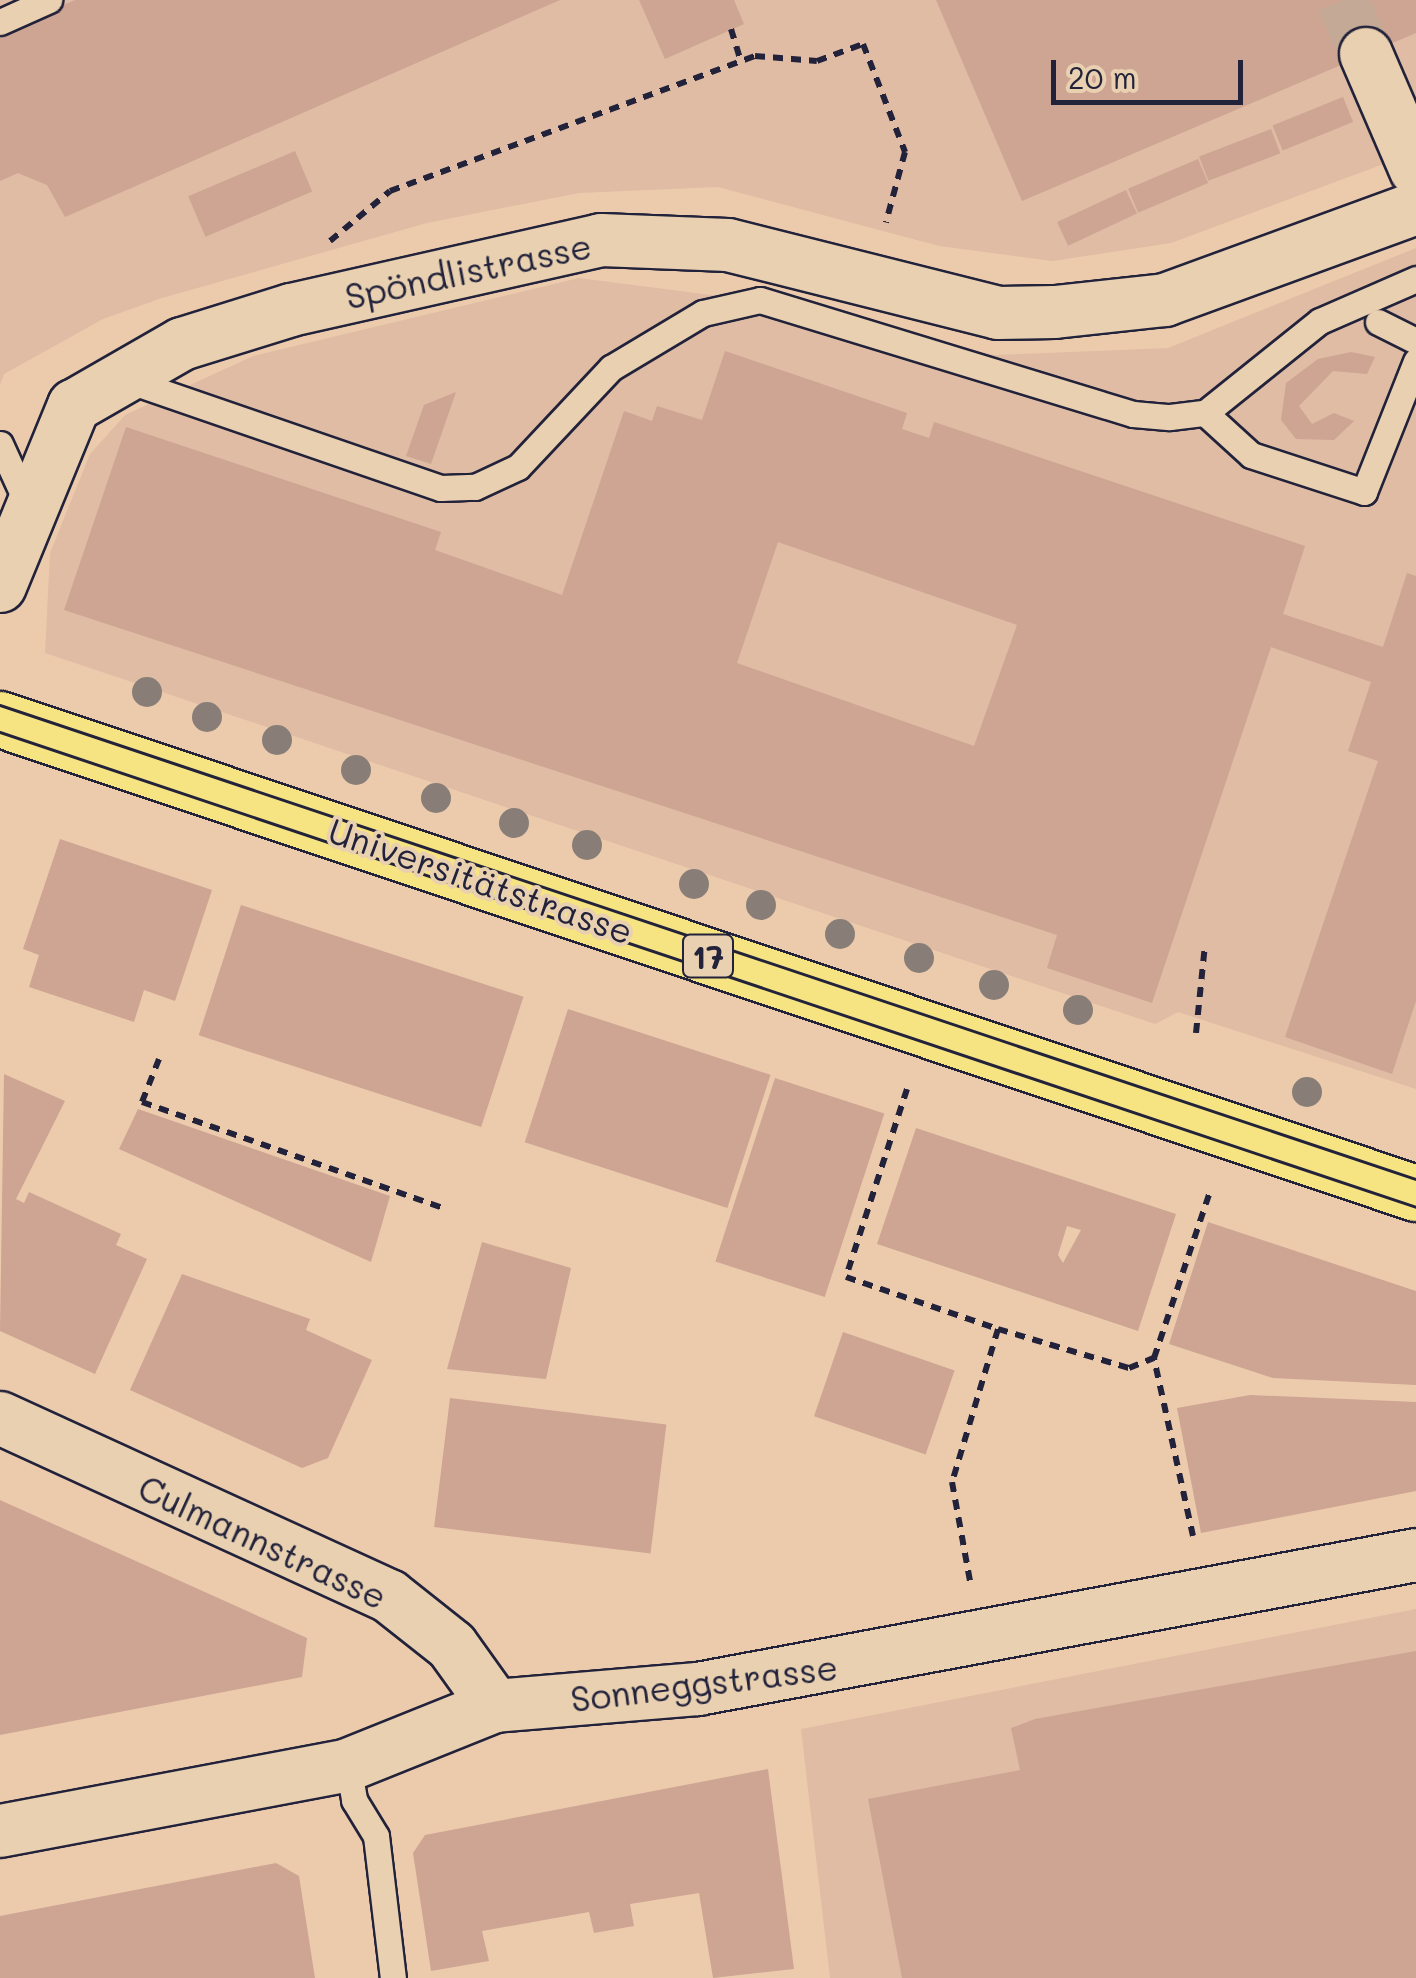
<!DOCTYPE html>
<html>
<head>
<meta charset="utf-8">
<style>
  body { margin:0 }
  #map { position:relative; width:1416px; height:1978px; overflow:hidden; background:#eccbad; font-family:Mali,sans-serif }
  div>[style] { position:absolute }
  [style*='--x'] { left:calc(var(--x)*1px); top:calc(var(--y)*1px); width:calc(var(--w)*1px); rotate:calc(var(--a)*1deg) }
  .built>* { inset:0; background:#dfbca3 }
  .building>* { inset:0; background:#cea493; transform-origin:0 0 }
  .minor-tunnel>* { height:52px; margin-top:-26px; transform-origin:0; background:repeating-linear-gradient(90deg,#c4a996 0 52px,transparent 0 78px) }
  .path>* { height:6px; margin-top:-3px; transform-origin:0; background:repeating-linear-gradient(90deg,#22223b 0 10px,transparent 0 18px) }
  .roads { filter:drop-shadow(2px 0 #22223b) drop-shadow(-2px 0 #22223b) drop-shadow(0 2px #22223b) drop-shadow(0 -2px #22223b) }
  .service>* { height:25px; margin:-12.5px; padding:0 12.5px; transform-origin:12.5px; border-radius:12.5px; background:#e8d0b0 }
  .minor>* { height:52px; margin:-26px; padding:0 26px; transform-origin:26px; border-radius:26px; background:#e8d0b0 }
  .primary>* { height:55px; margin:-27.5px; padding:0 27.5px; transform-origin:27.5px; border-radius:27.5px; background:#f6e381 }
  .tram>* { height:2.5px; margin:-1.25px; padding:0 1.25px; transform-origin:1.25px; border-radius:1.25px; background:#22223b }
  .trees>* { width:30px; height:30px; margin:-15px; border-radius:50%; background:#887e77 }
  span { translate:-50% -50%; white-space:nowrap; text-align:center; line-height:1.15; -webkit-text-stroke:8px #e8d0b0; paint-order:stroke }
  .shield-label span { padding:2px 8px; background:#e8d0b0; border:2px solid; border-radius:8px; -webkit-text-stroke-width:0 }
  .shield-label { font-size:32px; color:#22223b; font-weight:700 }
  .street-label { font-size:35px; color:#22223b }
  .scale { position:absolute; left:1051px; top:60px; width:192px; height:45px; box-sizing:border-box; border:5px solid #22223b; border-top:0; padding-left:12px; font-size:30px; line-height:35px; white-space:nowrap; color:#22223b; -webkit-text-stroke:8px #e8d0b0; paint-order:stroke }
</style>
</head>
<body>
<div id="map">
  <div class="built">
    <i style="clip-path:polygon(0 0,1416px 0,1416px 152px,1171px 243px,1053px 261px,939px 246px,718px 187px,579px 193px,427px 223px,162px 298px,103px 319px,4px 374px,0 385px)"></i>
    <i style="clip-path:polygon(1416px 248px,1416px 1089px,1178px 1012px,1155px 1024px,45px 653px,50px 553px,90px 454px,125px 415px,253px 356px,579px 278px,750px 300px,995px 355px,1168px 348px)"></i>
    <i style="clip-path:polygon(1416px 1609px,1416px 1978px,830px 1978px,801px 1729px)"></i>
  </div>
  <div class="building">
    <i style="clip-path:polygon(75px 0,560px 0,65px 217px,47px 185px,18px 173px,0 181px,0 32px)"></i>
    <i style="clip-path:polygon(639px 0,734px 0,744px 24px,665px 59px)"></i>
    <i style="clip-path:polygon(936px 0,1416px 0,1416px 33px,1022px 201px)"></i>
    <i style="left:1343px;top:97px;width:27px;height:76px;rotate:68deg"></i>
    <i style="left:1271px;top:129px;width:26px;height:77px;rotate:69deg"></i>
    <i style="left:295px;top:151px;width:44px;height:116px;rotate:67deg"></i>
    <i style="left:1198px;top:159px;width:26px;height:76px;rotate:67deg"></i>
    <i style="left:1126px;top:190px;width:26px;height:76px;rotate:65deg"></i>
    <i style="clip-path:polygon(evenodd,725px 351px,907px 413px,902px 429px,929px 438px,934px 422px,1305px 546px,1283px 614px,1383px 647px,1407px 573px,1416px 576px,1416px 1001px,1392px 1074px,1285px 1037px,1378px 761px,1348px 751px,1371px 682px,1271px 647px,1152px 1003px,1047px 968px,1057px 935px,64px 610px,126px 427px,441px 532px,435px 550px,562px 595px,624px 411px,652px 421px,657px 406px,702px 420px,725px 351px,778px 542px,1017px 625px,974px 746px,737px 663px,778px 542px)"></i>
    <i style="clip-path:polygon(1351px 352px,1375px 357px,1367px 374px,1333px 371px,1299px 406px,1312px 424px,1334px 413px,1354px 421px,1334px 440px,1296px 439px,1281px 420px,1286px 383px,1318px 359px)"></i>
    <i style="clip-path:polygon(456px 392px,431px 464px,406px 456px,424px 405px)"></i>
    <i style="clip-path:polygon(60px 839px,212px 890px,175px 1001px,144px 990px,134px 1022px,29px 987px,39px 955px,23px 949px)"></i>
    <i style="left:241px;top:905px;width:297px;height:137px;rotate:18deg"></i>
    <i style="left:568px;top:1009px;width:213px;height:140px;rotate:18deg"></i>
    <i style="clip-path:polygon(4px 1074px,65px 1101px,16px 1199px,24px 1203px,29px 1192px,121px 1234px,116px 1245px,147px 1259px,95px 1374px,0 1331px)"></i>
    <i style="left:775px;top:1078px;width:115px;height:193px;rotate:18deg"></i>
    <i style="clip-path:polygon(138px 1109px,390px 1196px,371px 1262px,119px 1149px)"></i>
    <i style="clip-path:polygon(evenodd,916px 1128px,1176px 1214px,1138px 1331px,877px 1244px,916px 1128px,1067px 1226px,1081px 1230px,1063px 1263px,1058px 1255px,1067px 1226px)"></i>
    <i style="clip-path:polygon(1208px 1222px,1416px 1291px,1416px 1385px,1273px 1378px,1169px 1344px)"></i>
    <i style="clip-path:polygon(482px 1242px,571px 1268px,546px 1379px,447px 1369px)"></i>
    <i style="clip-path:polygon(182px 1274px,310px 1319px,306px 1330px,372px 1360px,328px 1458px,302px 1468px,130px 1390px)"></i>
    <i style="left:843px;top:1332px;width:118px;height:89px;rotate:19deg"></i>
    <i style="clip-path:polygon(1250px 1395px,1416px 1402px,1416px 1491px,1201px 1533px,1177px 1408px)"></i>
    <i style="left:450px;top:1398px;width:218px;height:130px;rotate:7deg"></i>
    <i style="clip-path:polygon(0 1500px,307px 1638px,302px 1677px,0 1735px)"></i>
    <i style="clip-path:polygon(1416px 1651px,1416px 1978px,902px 1978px,868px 1799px,1020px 1770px,1011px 1728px,1035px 1719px)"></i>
    <i style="clip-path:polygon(768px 1769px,794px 1969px,713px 1978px,699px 1893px,630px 1904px,634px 1926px,594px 1933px,589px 1912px,482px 1931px,489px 1961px,431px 1971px,413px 1853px,425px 1835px)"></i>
    <i style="clip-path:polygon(276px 1863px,299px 1876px,315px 1978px,0 1978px,0 1916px)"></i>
  </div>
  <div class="minor-tunnel">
    <i style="--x:1342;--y:0;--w:59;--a:66"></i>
  </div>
  <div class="path">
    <i style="--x:731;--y:29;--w:34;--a:73"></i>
    <i style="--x:330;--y:241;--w:78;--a:-39.8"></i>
    <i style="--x:390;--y:191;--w:389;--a:-20.3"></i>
    <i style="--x:755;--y:56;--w:62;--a:4.6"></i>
    <i style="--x:817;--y:61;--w:49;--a:-20.3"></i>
    <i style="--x:863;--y:44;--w:116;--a:68.7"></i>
    <i style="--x:905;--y:152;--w:73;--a:105.2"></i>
    <i style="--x:1196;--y:1033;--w:89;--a:-84.2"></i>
    <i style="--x:159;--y:1059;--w:46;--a:111.6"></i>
    <i style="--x:142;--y:1102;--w:319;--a:19.4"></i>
    <i style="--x:907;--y:1089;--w:198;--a:108"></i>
    <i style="--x:846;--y:1277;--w:161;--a:18.9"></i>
    <i style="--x:998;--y:1329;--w:160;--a:106.7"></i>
    <i style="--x:952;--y:1482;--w:101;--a:79.7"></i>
    <i style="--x:998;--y:1329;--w:137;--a:16.6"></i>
    <i style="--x:1129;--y:1368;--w:27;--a:-22"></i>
    <i style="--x:1193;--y:1536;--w:182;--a:-102.4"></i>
    <i style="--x:1154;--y:1358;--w:175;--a:-71.4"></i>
  </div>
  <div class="roads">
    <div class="service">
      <i style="--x:0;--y:22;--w:54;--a:-24.2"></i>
      <i style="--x:1378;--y:322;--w:42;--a:26.6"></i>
      <i style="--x:124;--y:379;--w:335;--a:19"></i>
      <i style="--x:441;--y:488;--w:34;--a:-2"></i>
      <i style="--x:475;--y:487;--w:47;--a:-24.9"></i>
      <i style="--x:518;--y:467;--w:136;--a:-46.8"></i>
      <i style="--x:611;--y:368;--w:107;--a:-30.9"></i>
      <i style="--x:703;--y:313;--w:58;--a:-12.8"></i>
      <i style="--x:760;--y:300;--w:390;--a:17"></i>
      <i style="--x:1133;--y:414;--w:37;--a:5"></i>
      <i style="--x:1170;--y:417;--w:35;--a:-7"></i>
      <i style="--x:1205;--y:413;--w:147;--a:-38.7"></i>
      <i style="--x:1320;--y:321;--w:105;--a:-23.6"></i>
      <i style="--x:1205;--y:413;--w:62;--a:42.4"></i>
      <i style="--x:1251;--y:455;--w:119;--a:18.1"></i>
      <i style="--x:1364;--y:492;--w:141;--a:-68.3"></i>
      <i style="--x:0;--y:444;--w:65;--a:65.4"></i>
      <i style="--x:348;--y:1765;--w:36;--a:80"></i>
      <i style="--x:354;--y:1800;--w:42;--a:58.6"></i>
      <i style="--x:376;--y:1836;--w:143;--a:83.2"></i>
    </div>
    <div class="minor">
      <i style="--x:1366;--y:54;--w:126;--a:66.7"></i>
      <i style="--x:0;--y:586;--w:195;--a:-67.7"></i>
      <i style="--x:74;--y:406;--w:125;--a:-29.9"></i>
      <i style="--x:182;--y:344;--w:114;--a:-17.3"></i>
      <i style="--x:291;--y:310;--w:318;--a:-12.7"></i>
      <i style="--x:601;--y:240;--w:127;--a:2.3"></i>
      <i style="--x:728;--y:245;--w:278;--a:14.1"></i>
      <i style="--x:998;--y:313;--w:57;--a:-1"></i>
      <i style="--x:1055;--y:312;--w:111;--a:-6.2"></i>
      <i style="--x:1165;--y:300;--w:267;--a:-20.1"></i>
      <i style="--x:0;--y:1418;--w:428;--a:24.6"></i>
      <i style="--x:389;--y:1596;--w:80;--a:38.4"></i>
      <i style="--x:452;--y:1646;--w:74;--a:54.4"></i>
      <i style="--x:0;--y:1831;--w:354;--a:-10.7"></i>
      <i style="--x:348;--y:1765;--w:158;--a:-21.9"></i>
      <i style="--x:495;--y:1706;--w:204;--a:-4.8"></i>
      <i style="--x:698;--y:1689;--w:730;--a:-10.57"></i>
    </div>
    <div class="primary">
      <i style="--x:0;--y:719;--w:1493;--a:18.51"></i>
    </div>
  </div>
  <div class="tram">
    <i style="--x:0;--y:705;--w:1493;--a:18.51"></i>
    <i style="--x:0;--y:732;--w:1494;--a:18.54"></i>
  </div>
  <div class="trees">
    <i style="left:147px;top:692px"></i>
    <i style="left:207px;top:717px"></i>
    <i style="left:277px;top:740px"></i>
    <i style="left:356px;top:770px"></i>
    <i style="left:436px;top:798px"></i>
    <i style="left:514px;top:823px"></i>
    <i style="left:587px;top:845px"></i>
    <i style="left:694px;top:884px"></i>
    <i style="left:761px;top:905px"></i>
    <i style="left:840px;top:934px"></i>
    <i style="left:919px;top:958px"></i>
    <i style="left:994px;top:985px"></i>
    <i style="left:1078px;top:1010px"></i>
    <i style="left:1307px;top:1092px"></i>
  </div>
  <div class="shield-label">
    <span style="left:708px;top:956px">17</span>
  </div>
  <div class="street-label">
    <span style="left:468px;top:270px;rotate:-12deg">Spöndlistrasse</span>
    <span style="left:481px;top:880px;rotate:19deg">Universitätstrasse</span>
    <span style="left:263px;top:1541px;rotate:25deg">Culmannstrasse</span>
    <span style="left:704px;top:1682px;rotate:-7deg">Sonneggstrasse</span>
  </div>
  <div class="scale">20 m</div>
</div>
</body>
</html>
